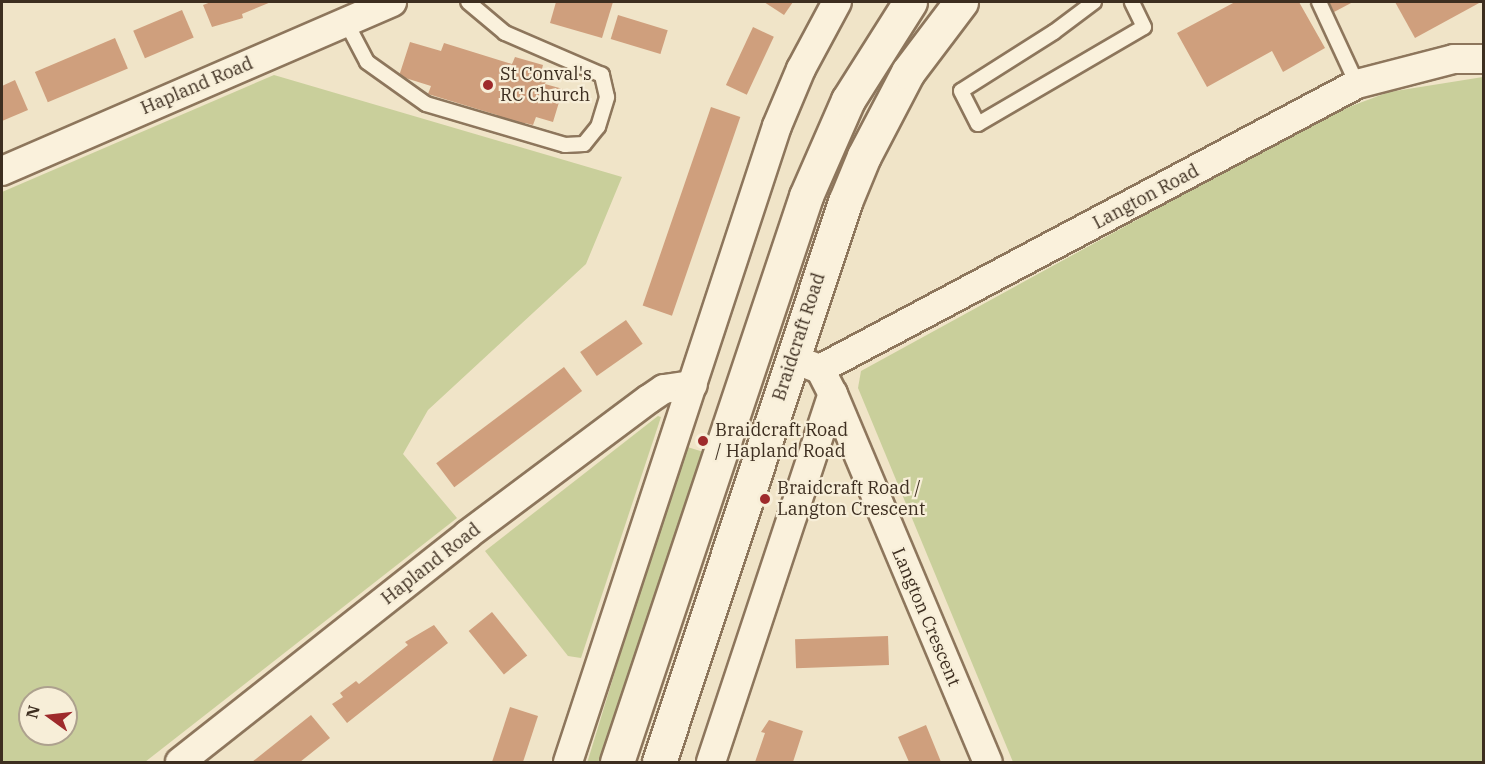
<!DOCTYPE html>
<html>
<head>
<meta charset="utf-8">
<style>
  body { margin:0 }
  #map { position:relative; width:1485px; height:764px; overflow:hidden; background:#f0e4c8; font-family:"IBM Plex Serif",serif }
  div>[style] { position:absolute }
  [style*='--x'] { left:calc(var(--x)*1px); top:calc(var(--y)*1px); width:calc(var(--w)*1px); rotate:calc(var(--a)*1deg) }
  .green>* { inset:0; background:#c9cf9b; transform-origin:0 0 }
  .building>* { inset:0; background:#cf9f7d; transform-origin:0 0 }
  .roads { filter:drop-shadow(2px 0 #8d765c) drop-shadow(-2px 0 #8d765c) drop-shadow(0 2px #8d765c) drop-shadow(0 -2px #8d765c) }
  .service>* { height:14px; margin:-7px; padding:0 7px; transform-origin:7px; border-radius:7px; background:#faf1dc }
  .minor>* { height:28px; margin:-14px; padding:0 14px; transform-origin:14px; border-radius:14px; background:#faf1dc }
  .tertiary>* { height:33px; margin:-16.5px; padding:0 16.5px; transform-origin:16.5px; border-radius:16.5px; background:#faf1dc }
  .dots>* { width:16px; height:16px; translate:-50% -50%; box-sizing:border-box; border:3px solid #f7eed8; border-radius:50% }
  span { translate:-50% -50%; white-space:nowrap; text-align:center; line-height:1.15; -webkit-text-stroke:4.5px #f7eed8; paint-order:stroke }
  .poi-label { font-size:18px; color:#3d2e20 }
  .left { translate:0 -50%; text-align:left }
  .street-label { font-size:18px; color:#3d2e20 }
  .frame { position:absolute; inset:0; border:3px solid #3d2e20; pointer-events:none }
  .north { position:absolute; left:18px; top:686px; width:60px; height:60px; box-sizing:border-box; background:#f7eed8; border:2px solid #ada18e; border-radius:50%; rotate:285deg; font-size:16px; font-weight:700; line-height:24px; text-align:center; color:#3d2e20 }
  .north::after { content:''; display:block; margin:auto; width:21px; height:27px; background:#9e2a2b; clip-path:polygon(50% 0,100% 100%,50% 72%,0 100%) }
</style>
</head>
<body>
<div id="map">
  <div class="green">
    <i style="clip-path:polygon(evenodd,274px 75px,622px 177px,586px 264px,428px 410px,403px 454px,457px 518px,145px 762px,2px 762px,2px 192px,274px 75px,30px 698px,66px 698px,66px 734px,30px 734px,30px 698px)"></i>
    <i style="clip-path:polygon(1483px 77px,1483px 762px,1013px 762px,858px 388px,861px 371px,1330px 114px,1389px 92px)"></i>
    <i style="clip-path:polygon(658px 416px,661px 417px,581px 658px,568px 656px,485px 551px)"></i>
    <i style="left:684px;top:446px;width:24px;height:333px;rotate:17deg"></i>
  </div>
  <div class="building">
    <i style="clip-path:polygon(211px 2px,271px 2px,242px 14px,243px 18px,212px 27px,203px 5px)"></i>
    <i style="clip-path:polygon(556px 2px,613px 2px,602px 38px,550px 23px)"></i>
    <i style="clip-path:polygon(764px 2px,793px 2px,784px 15px)"></i>
    <i style="clip-path:polygon(1235px 2px,1299px 2px,1325px 48px,1283px 72px,1272px 51px,1207px 87px,1177px 33px)"></i>
    <i style="clip-path:polygon(1329px 2px,1353px 2px,1334px 12px)"></i>
    <i style="clip-path:polygon(1395px 2px,1481px 2px,1415px 38px)"></i>
    <i style="left:182px;top:10px;width:30px;height:53px;rotate:67deg"></i>
    <i style="left:618px;top:15px;width:52px;height:25px;rotate:17deg"></i>
    <i style="left:753px;top:27px;width:23px;height:64px;rotate:25deg"></i>
    <i style="left:115px;top:38px;width:33px;height:87px;rotate:67deg"></i>
    <i style="clip-path:polygon(410px 42px,441px 51px,444px 43px,512px 64px,515px 57px,543px 65px,541px 73px,548px 75px,545px 84px,563px 89px,553px 122px,536px 117px,533px 125px,525px 123px,524px 129px,495px 121px,497px 115px,428px 94px,431px 86px,399px 76px)"></i>
    <i style="clip-path:polygon(15px 80px,28px 110px,2px 121px,2px 86px)"></i>
    <i style="left:711px;top:107px;width:31px;height:210px;rotate:19deg"></i>
    <i style="left:626px;top:320px;width:29px;height:56px;rotate:55deg"></i>
    <i style="left:564px;top:367px;width:30px;height:160px;rotate:53deg"></i>
    <i style="left:492px;top:612px;width:56px;height:30px;rotate:51deg"></i>
    <i style="clip-path:polygon(434px 625px,448px 643px,347px 723px,332px 704px,343px 697px,340px 693px,356px 681px,359px 684px,408px 645px,405px 642px)"></i>
    <i style="left:888px;top:636px;width:29px;height:93px;rotate:88deg"></i>
    <i style="clip-path:polygon(510px 707px,538px 716px,523px 762px,492px 762px)"></i>
    <i style="clip-path:polygon(311px 715px,330px 738px,300px 762px,252px 762px)"></i>
    <i style="clip-path:polygon(769px 720px,803px 731px,793px 762px,755px 762px,765px 733px,761px 732px)"></i>
    <i style="clip-path:polygon(926px 725px,941px 762px,909px 762px,898px 737px)"></i>
  </div>
  <div class="roads">
    <div class="service">
      <i style="--x:1094;--y:2;--w:50;--a:143.1"></i>
      <i style="--x:1054;--y:32;--w:110;--a:147.6"></i>
      <i style="--x:961;--y:91;--w:37;--a:63"></i>
      <i style="--x:978;--y:124;--w:192;--a:-30.3"></i>
      <i style="--x:1144;--y:27;--w:28;--a:-116"></i>
      <i style="--x:1319;--y:2;--w:90;--a:65.1"></i>
      <i style="--x:346;--y:22;--w:45;--a:62.3"></i>
      <i style="--x:367;--y:62;--w:72;--a:35.4"></i>
      <i style="--x:426;--y:104;--w:145;--a:16.4"></i>
      <i style="--x:565;--y:145;--w:19;--a:-3"></i>
      <i style="--x:584;--y:144;--w:22;--a:-51"></i>
      <i style="--x:598;--y:127;--w:31;--a:-73"></i>
      <i style="--x:607;--y:97;--w:23;--a:-103"></i>
      <i style="--x:602;--y:75;--w:106;--a:-156.6"></i>
      <i style="--x:505;--y:33;--w:48;--a:-140"></i>
    </div>
    <div class="minor">
      <i style="--x:2;--y:171;--w:425;--a:-23.4"></i>
      <i style="--x:804;--y:363;--w:17;--a:21"></i>
      <i style="--x:820;--y:369;--w:28;--a:63"></i>
      <i style="--x:833;--y:394;--w:399;--a:67.2"></i>
      <i style="--x:820;--y:369;--w:608;--a:-27.96"></i>
      <i style="--x:1357;--y:84;--w:100;--a:-14.5"></i>
      <i style="--x:1454;--y:59;--w:30;--a:0"></i>
      <i style="--x:180;--y:762;--w:366;--a:-38.3"></i>
      <i style="--x:467;--y:535;--w:227;--a:-36.8"></i>
      <i style="--x:649;--y:399;--w:18;--a:-34"></i>
      <i style="--x:664;--y:389;--w:29;--a:-8"></i>
      <i style="--x:568;--y:762;--w:669;--a:-71.81"></i>
      <i style="--x:777;--y:126;--w:62;--a:-67.2"></i>
      <i style="--x:801;--y:69;--w:76;--a:-61.8"></i>
      <i style="--x:711;--y:762;--w:388;--a:-71.7"></i>
    </div>
    <div class="tertiary">
      <i style="--x:617;--y:762;--w:597;--a:-71.53"></i>
      <i style="--x:806;--y:196;--w:105;--a:-66.4"></i>
      <i style="--x:848;--y:100;--w:116;--a:-57.7"></i>
      <i style="--x:659;--y:762;--w:590;--a:-71.63"></i>
      <i style="--x:845;--y:202;--w:50;--a:-67.6"></i>
      <i style="--x:864;--y:156;--w:95;--a:-62.4"></i>
      <i style="--x:908;--y:72;--w:88;--a:-52.9"></i>
    </div>
  </div>
  <div class="dots">
    <i style="left:488px;top:85px;background:#9e2a2b"></i>
    <i style="left:703px;top:441px;background:#9e2a2b"></i>
    <i style="left:765px;top:499px;background:#9e2a2b"></i>
  </div>
  <div class="poi-label">
    <span class="left" style="left:500px;top:85px">St Conval's<br>RC Church</span>
    <span class="left" style="left:715px;top:441px">Braidcraft Road<br>/ Hapland Road</span>
    <span class="left" style="left:777px;top:499px">Braidcraft Road /<br>Langton Crescent</span>
  </div>
  <div class="street-label">
    <span style="left:197px;top:86px;rotate:-23deg">Hapland Road</span>
    <span style="left:1146px;top:197px;rotate:-28deg">Langton Road</span>
    <span style="left:799px;top:337px;rotate:-72deg">Braidcraft Road</span>
    <span style="left:431px;top:564px;rotate:-38deg">Hapland Road</span>
    <span style="left:926px;top:617px;rotate:67deg">Langton Crescent</span>
  </div>
  <div class="frame"></div>
  <div class="north">N</div>
</div>
</body>
</html>
